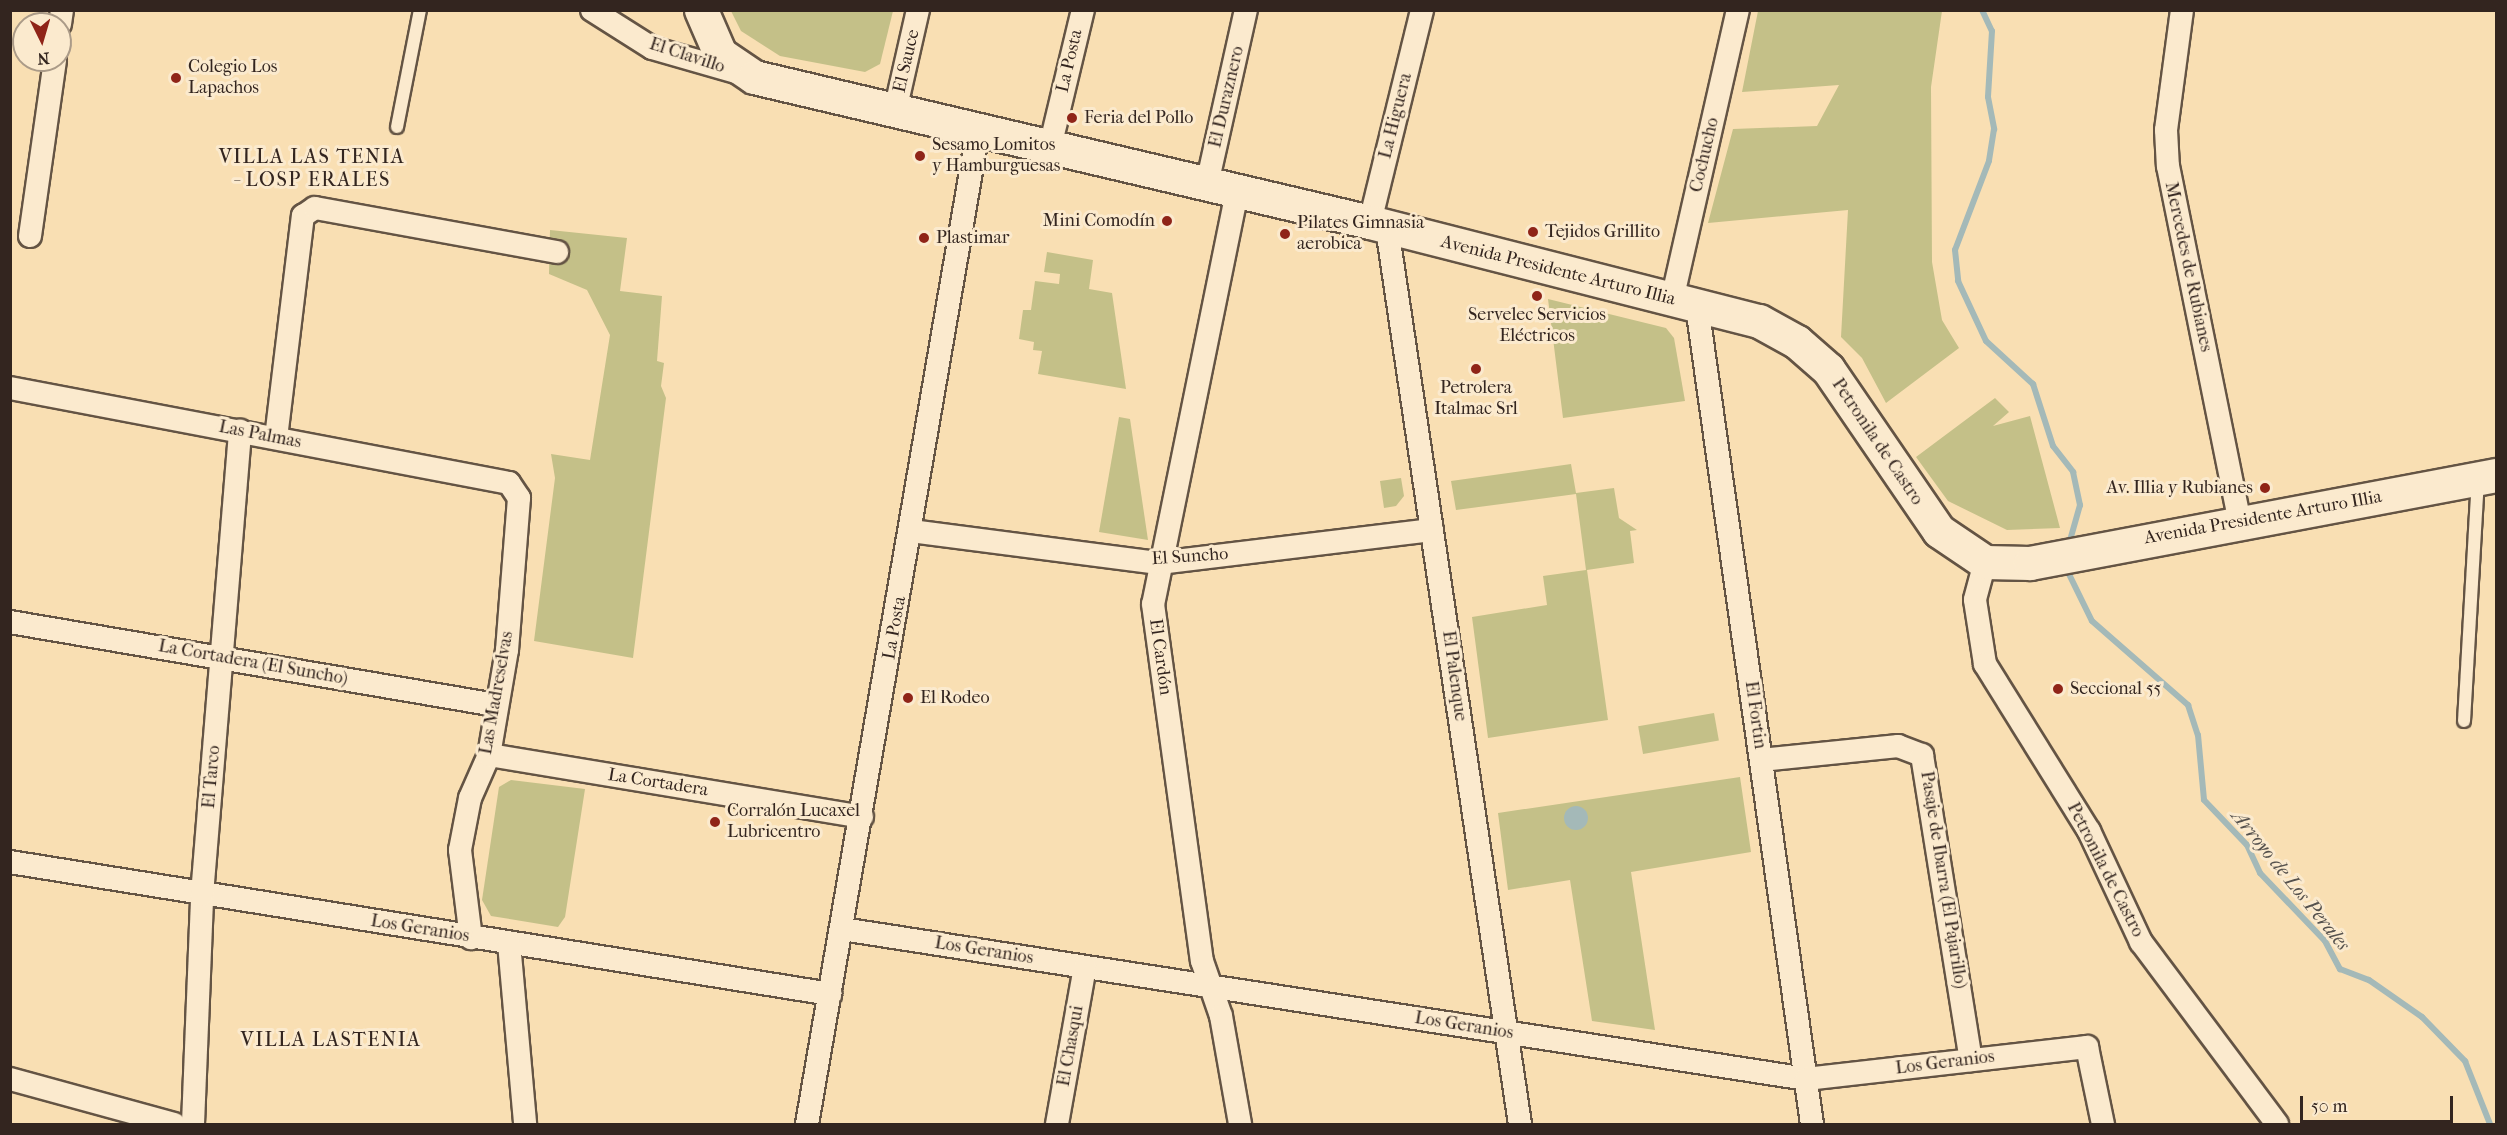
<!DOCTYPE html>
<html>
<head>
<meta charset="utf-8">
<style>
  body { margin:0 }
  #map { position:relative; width:2507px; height:1135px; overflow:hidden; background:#f9dfb3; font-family:"IM FELL French Canon",serif }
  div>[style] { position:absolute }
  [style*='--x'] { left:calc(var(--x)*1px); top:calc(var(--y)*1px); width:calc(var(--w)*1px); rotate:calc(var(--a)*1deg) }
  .green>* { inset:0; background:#c4c088; transform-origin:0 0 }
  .water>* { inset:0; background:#a4b9b8 }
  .round { border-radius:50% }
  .stream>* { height:6px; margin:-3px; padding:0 3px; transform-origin:3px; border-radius:3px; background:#a4b9b8 }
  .roads { filter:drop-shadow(2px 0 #645444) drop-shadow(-2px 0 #645444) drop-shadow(0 2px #645444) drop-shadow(0 -2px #645444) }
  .service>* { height:12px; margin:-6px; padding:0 6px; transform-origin:6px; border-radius:6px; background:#fbeace }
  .minor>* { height:22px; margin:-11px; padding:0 11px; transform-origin:11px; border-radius:11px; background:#fbeace }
  .secondary>* { height:33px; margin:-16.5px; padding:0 16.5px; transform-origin:16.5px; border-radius:16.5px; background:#fbeace }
  .dots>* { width:16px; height:16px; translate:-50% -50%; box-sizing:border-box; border:3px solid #fbeace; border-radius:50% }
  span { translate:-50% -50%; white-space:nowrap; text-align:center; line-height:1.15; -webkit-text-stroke:6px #fbeace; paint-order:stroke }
  .street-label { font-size:18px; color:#33251f }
  .poi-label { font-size:18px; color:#33251f }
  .left { translate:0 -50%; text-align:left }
  .right { translate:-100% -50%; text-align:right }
  .neighbourhood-label { font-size:20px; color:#33251f; letter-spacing:1.5px }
  .water-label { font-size:20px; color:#55514d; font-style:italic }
  .frame { position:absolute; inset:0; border:12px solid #33251f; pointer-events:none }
  .north { position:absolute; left:12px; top:12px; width:60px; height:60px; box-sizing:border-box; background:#fbeace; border:2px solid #ab9b88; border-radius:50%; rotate:175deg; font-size:16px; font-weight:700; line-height:24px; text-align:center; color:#33251f }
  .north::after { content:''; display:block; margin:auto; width:21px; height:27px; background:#8f2418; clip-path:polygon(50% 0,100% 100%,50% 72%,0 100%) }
  .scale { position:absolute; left:2300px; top:1096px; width:153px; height:27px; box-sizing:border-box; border:3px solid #33251f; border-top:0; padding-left:8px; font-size:18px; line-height:21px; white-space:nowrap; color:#33251f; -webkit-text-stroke:4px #fbeace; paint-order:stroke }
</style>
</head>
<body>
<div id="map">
  <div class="green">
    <i style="clip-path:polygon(731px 11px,893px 10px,893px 11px,880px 64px,865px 72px,780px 56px,741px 31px)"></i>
    <i style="clip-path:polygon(1758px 11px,1942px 11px,1931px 87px,1932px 262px,1942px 320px,1959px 348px,1886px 403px,1862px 358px,1841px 337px,1848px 210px,1708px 223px,1733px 129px,1817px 126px,1839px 85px,1742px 92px)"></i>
    <i style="clip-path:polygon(550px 230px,627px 238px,620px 291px,662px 296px,657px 361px,664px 363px,661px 386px,666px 398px,633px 658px,534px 641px,555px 478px,551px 454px,590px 460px,610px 335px,587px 290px,549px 274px)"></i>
    <i style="clip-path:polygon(1047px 252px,1093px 260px,1089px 289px,1112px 293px,1126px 389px,1038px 374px,1042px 351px,1033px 350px,1034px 342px,1019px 339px,1023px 310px,1031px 310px,1035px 281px,1059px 284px,1060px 274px,1044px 272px)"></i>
    <i style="clip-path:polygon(1548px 299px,1666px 328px,1674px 338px,1685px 401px,1563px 418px)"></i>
    <i style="clip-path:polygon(1995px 398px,2009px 412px,1993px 426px,2030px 416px,2060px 528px,2007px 530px,1948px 501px,1916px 457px)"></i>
    <i style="clip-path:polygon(1119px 417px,1130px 419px,1148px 540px,1099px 532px)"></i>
    <i style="clip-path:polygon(1571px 464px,1576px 493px,1614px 488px,1619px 518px,1637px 530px,1630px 531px,1634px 563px,1587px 570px,1608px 720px,1488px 738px,1472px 617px,1547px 605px,1543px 576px,1586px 570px,1576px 494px,1456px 510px,1451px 481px)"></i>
    <i style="clip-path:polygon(1401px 478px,1404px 496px,1396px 506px,1384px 508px,1380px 481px)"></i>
    <i style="left:1714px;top:713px;width:28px;height:77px;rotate:80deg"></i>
    <i style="clip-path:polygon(1740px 777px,1751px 852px,1631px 872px,1655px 1030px,1592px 1021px,1570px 880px,1508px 890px,1498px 813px)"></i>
    <i style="clip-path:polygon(511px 780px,585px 789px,565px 917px,558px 927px,491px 916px,482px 900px,499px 787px)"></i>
  </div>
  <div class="water">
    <i class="round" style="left:1564px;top:806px;width:24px;height:24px"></i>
  </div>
  <div class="stream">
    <i style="--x:1982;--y:10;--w:23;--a:65"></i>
    <i style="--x:1992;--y:31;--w:66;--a:93.5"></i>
    <i style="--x:1988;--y:97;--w:33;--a:79"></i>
    <i style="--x:1994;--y:129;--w:32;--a:99"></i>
    <i style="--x:1989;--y:161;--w:95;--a:110.9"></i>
    <i style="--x:1955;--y:250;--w:31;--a:84"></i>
    <i style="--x:1958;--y:281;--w:66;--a:65"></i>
    <i style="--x:1986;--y:341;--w:64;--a:42.5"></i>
    <i style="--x:2033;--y:384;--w:65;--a:72.1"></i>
    <i style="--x:2053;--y:446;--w:33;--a:52"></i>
    <i style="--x:2073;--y:472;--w:34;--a:78"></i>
    <i style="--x:2080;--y:505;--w:41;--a:105.8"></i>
    <i style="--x:2065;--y:566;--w:61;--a:63.9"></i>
    <i style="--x:2092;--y:621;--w:128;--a:41.2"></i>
    <i style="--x:2188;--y:705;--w:32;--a:72"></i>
    <i style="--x:2198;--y:735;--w:65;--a:84.7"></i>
    <i style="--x:2204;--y:800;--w:62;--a:46.3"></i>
    <i style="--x:2247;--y:845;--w:31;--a:65"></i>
    <i style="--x:2260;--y:873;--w:94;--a:46.3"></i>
    <i style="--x:2325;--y:941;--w:32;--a:62"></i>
    <i style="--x:2340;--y:969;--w:31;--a:21"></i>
    <i style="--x:2369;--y:980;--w:65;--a:34.9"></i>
    <i style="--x:2422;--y:1017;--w:62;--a:45.7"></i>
    <i style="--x:2465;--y:1061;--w:68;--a:68.4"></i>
  </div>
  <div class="roads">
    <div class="service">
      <i style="--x:397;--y:127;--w:119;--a:-78.9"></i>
      <i style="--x:2464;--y:721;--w:241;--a:-86.7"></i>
    </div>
    <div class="minor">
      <i style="--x:592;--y:10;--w:71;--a:32.3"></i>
      <i style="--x:652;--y:48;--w:87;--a:15.9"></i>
      <i style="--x:2182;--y:10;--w:121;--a:97.6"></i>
      <i style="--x:2166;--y:130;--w:36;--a:87"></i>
      <i style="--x:2168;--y:166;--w:363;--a:78.6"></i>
      <i style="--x:60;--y:24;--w:14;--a:-82"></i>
      <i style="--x:895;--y:111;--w:104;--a:-77.2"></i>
      <i style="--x:1050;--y:147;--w:141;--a:-76.5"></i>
      <i style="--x:1207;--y:184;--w:178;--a:-77.4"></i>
      <i style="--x:1237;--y:192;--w:420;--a:101.5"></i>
      <i style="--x:1153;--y:604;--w:360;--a:82.2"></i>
      <i style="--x:1202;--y:961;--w:58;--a:70.9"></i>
      <i style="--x:1221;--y:1016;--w:110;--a:80"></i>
      <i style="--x:1370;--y:222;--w:218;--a:-76.2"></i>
      <i style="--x:1387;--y:228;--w:906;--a:81.56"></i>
      <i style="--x:30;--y:236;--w:178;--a:-81.9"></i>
      <i style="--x:1672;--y:300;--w:297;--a:-77.2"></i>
      <i style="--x:1697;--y:306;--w:826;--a:82"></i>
      <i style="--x:10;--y:388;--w:508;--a:10.78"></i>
      <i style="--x:509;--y:483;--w:18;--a:56"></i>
      <i style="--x:519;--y:498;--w:152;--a:94.5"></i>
      <i style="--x:507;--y:650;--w:107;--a:99.7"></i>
      <i style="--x:489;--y:755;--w:47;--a:113.8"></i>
      <i style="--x:470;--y:798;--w:53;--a:100.9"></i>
      <i style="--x:460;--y:850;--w:89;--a:82.9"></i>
      <i style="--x:276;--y:438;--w:224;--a:-83.1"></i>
      <i style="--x:303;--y:216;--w:14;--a:-34"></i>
      <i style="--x:315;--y:208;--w:246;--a:10.3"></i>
      <i style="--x:911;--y:531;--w:250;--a:7.4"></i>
      <i style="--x:1159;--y:563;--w:275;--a:-6.9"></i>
      <i style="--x:1985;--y:562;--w:39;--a:105"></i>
      <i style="--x:1975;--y:600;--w:65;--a:81.1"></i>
      <i style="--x:1985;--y:664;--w:197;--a:58.1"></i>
      <i style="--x:2089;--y:831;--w:123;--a:64.9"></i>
      <i style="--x:2141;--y:942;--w:227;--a:53.2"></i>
      <i style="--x:10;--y:622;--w:493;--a:9.7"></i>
      <i style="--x:489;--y:755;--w:378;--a:9.4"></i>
      <i style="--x:1761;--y:760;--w:138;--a:-5.8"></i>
      <i style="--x:1898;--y:746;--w:26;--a:21"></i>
      <i style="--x:1922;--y:755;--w:309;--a:80.9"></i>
      <i style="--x:10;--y:862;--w:831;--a:9.14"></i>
      <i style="--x:842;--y:929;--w:976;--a:8.84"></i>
      <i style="--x:1806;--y:1079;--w:283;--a:-6.5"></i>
      <i style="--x:2087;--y:1047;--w:79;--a:78.3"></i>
      <i style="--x:509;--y:943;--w:182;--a:84.9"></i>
      <i style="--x:10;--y:1079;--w:170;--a:15.3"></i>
      <i style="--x:193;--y:1124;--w:229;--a:-87.7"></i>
      <i style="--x:202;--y:895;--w:466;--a:-85.3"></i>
      <i style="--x:807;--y:1124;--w:1008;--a:-80.23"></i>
      <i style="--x:1057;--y:1124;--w:159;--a:-79.9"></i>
    </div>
    <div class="secondary">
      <i style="--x:701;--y:10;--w:48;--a:66.6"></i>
      <i style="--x:720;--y:54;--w:41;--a:34.1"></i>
      <i style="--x:754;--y:77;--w:633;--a:13.25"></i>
      <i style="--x:1370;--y:222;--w:401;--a:14.3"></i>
      <i style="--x:1759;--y:321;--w:43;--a:28.9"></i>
      <i style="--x:1797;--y:342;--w:41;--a:41.1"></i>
      <i style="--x:1828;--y:369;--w:196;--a:55.6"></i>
      <i style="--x:1939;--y:531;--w:55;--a:34"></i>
      <i style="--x:1985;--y:562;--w:45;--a:1.3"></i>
      <i style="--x:2030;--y:563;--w:474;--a:-10.7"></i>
    </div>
  </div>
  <div class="dots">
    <i style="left:176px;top:78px;background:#8f2418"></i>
    <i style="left:1072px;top:118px;background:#8f2418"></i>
    <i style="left:920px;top:156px;background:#8f2418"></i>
    <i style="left:1167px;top:221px;background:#8f2418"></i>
    <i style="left:1533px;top:232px;background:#8f2418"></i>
    <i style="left:1285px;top:234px;background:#8f2418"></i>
    <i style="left:924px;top:238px;background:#8f2418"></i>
    <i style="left:1537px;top:296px;background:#8f2418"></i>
    <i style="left:1476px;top:369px;background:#8f2418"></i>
    <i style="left:2265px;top:488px;background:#8f2418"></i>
    <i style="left:2058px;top:689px;background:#8f2418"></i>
    <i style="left:908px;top:698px;background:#8f2418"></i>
    <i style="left:715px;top:822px;background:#8f2418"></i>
  </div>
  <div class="street-label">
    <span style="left:687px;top:56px;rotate:18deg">El Clavillo</span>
    <span style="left:907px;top:61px;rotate:-77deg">El Sauce</span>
    <span style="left:1070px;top:61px;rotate:-77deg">La Posta</span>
    <span style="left:1227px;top:97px;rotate:-77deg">El Duraznero</span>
    <span style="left:1396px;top:116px;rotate:-76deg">La Higuera</span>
    <span style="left:1705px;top:155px;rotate:-77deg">Cochucho</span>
    <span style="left:2188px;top:267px;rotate:78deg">Mercedes de Rubianes</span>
    <span style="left:1558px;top:271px;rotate:14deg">Avenida Presidente Arturo Illia</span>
    <span style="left:260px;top:435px;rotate:11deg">Las Palmas</span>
    <span style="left:1877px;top:442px;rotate:56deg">Petronila de Castro</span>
    <span style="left:2263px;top:518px;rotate:-10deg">Avenida Presidente Arturo Illia</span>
    <span style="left:1190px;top:557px;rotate:-4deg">El Suncho</span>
    <span style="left:895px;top:628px;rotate:-80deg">La Posta</span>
    <span style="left:1160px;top:657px;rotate:82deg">El Cardón</span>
    <span style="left:253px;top:663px;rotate:10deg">La Cortadera (El Suncho)</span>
    <span style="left:1454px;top:676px;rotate:82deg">El Palenque</span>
    <span style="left:497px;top:693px;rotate:-80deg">Las Madreselvas</span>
    <span style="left:1755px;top:715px;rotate:82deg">El Fortin</span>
    <span style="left:212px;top:777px;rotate:-85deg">El Tarco</span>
    <span style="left:658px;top:783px;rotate:9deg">La Cortadera</span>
    <span style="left:2105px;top:870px;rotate:63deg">Petronila de Castro</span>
    <span style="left:1943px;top:880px;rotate:81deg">Pasaje de Ibarra (El Pajarillo)</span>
    <span style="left:420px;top:929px;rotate:9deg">Los Geranios</span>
    <span style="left:984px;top:951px;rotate:9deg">Los Geranios</span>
    <span style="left:1464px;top:1026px;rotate:9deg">Los Geranios</span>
    <span style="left:1071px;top:1046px;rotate:-80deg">El Chasqui</span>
    <span style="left:1945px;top:1063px;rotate:-7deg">Los Geranios</span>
  </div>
  <div class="poi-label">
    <span class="left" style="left:188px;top:78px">Colegio Los<br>Lapachos</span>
    <span class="left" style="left:1084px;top:118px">Feria del Pollo</span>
    <span class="left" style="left:932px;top:156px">Sesamo Lomitos<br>y Hamburguesas</span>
    <span class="right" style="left:1155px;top:221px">Mini Comodín</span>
    <span class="left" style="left:1297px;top:234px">Pilates Gimnasia<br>aerobica</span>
    <span class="left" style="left:1545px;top:232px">Tejidos Grillito</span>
    <span class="left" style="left:936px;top:238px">Plastimar</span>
    <span style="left:1537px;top:326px">Servelec Servicios<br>Eléctricos</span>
    <span style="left:1476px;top:399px">Petrolera<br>Italmac Srl</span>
    <span class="right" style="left:2253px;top:488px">Av. Illia y Rubianes</span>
    <span class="left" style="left:2070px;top:689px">Seccional 55</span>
    <span class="left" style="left:920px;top:698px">El Rodeo</span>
    <span class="left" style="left:727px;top:822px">Corralón Lucaxel<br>Lubricentro</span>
  </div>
  <div class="neighbourhood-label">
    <span style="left:312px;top:168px">VILLA LAS TENIA<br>- LOSP ERALES</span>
    <span style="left:331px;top:1039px">VILLA LASTENIA</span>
  </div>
  <div class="water-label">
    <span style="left:2291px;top:880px;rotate:51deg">Arroyo de Los Perales</span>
  </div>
  <div class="frame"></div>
  <div class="north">N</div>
  <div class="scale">50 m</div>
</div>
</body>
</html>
